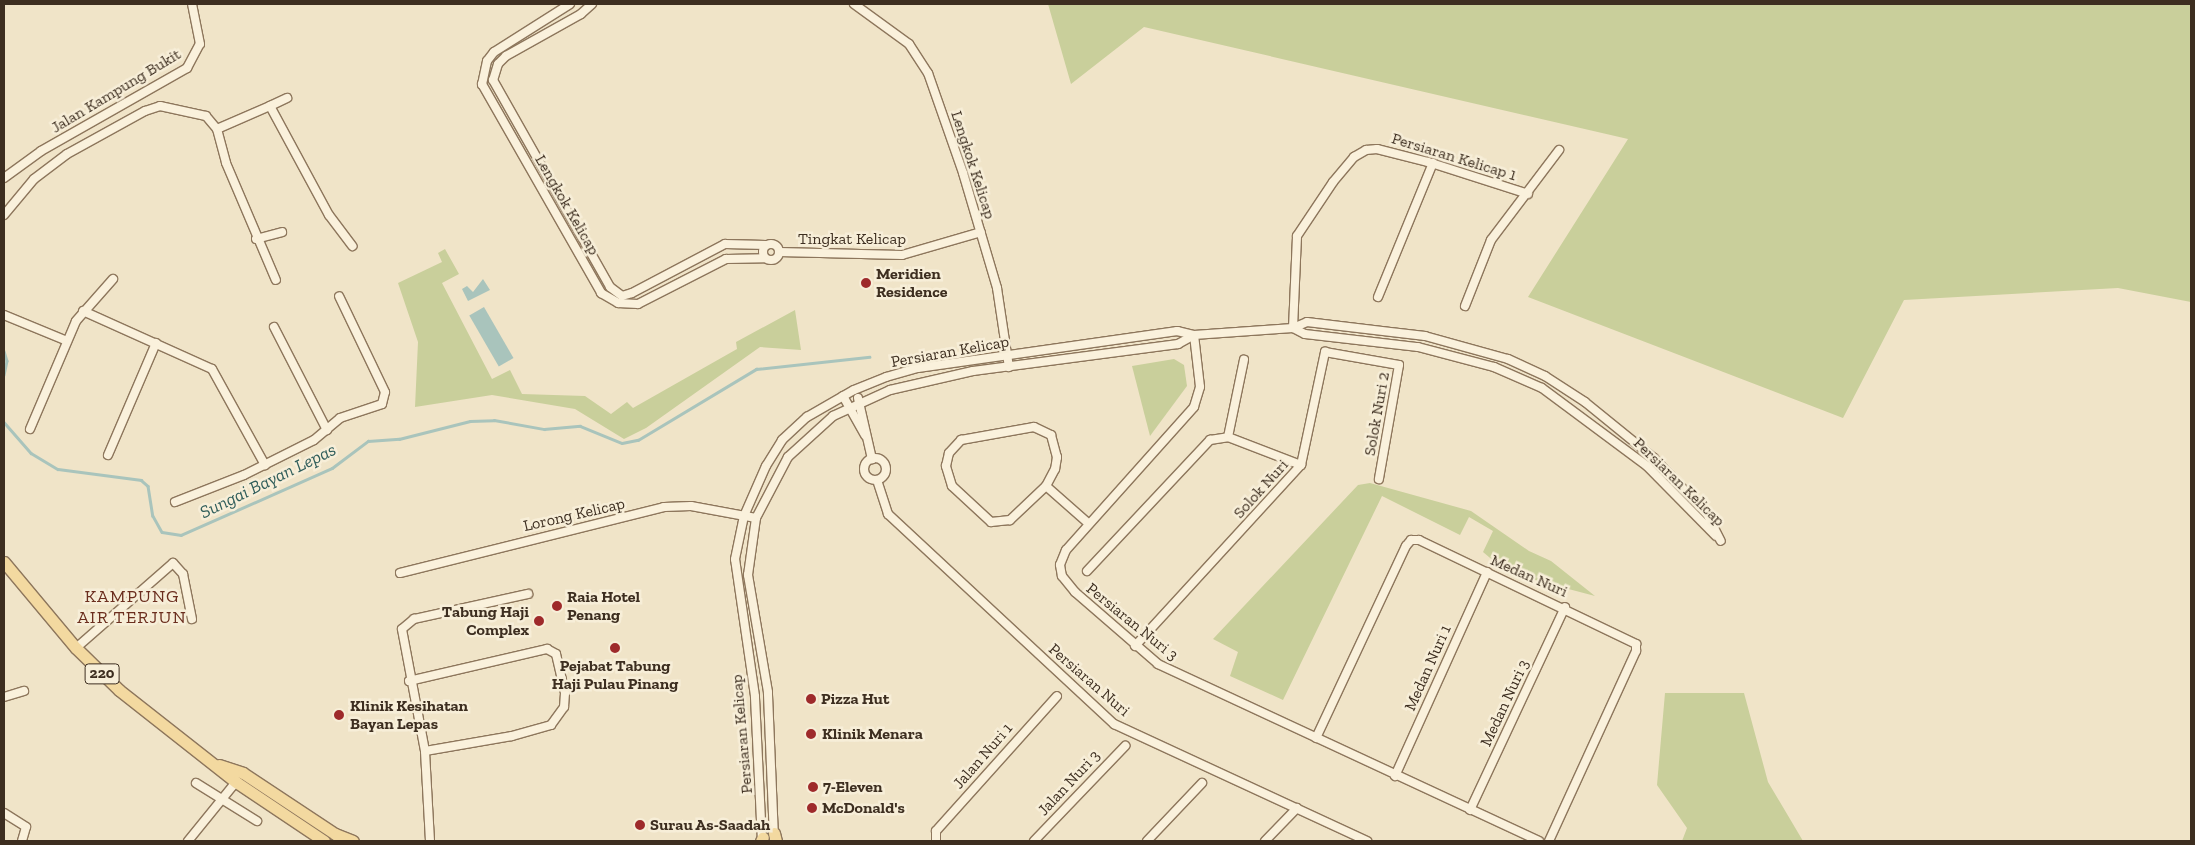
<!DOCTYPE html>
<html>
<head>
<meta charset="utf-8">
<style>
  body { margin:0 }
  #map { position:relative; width:2195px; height:845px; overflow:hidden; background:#f0e4c8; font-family:"Zilla Slab",serif }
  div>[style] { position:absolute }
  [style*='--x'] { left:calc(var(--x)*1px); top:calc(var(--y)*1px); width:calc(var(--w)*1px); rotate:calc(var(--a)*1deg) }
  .green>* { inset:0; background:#c9cf9b }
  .water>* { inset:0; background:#a9c4bc; transform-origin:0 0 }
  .stream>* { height:2.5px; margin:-1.25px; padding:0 1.25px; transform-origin:1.25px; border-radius:1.25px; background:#a9c4bc }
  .roads { filter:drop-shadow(1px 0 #8d765c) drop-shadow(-1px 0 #8d765c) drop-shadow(0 1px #8d765c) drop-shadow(0 -1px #8d765c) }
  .street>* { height:8px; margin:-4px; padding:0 4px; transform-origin:4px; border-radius:4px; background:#faf1dc }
  .street>.ring { margin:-4px; padding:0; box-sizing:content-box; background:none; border:8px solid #faf1dc; border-radius:50% }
  .primary>* { height:11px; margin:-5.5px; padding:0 5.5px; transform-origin:5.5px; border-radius:5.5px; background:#f3d9a0 }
  .dots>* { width:14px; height:14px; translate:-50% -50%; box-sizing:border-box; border:2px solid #f7eed8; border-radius:50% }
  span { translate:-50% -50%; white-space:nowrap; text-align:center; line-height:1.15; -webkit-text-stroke:5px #f7eed8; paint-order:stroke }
  .shield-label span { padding:1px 4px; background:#f7eed8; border:1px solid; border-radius:4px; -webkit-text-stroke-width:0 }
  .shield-label { font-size:15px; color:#3d2e20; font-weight:700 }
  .street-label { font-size:16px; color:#3d2e20 }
  .poi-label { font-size:16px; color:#3d2e20; font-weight:700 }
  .left { translate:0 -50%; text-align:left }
  .right { translate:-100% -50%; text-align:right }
  .water-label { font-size:18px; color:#2f5d5a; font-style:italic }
  .neighbourhood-label { font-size:18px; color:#6b2e1e; letter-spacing:1px }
  .frame { position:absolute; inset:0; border:5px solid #3d2e20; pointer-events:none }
</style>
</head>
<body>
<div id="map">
  <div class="green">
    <i style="clip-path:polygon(1048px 4px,2191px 4px,2191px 302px,2118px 288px,1904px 300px,1843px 418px,1528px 297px,1628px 139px,1144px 27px,1071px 84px)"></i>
    <i style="clip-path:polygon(445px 249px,459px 274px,442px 283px,492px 379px,510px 370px,522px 394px,585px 396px,611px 414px,627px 402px,633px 408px,737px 349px,736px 342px,795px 310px,801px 350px,760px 347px,646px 428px,624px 439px,575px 409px,492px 395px,415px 407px,418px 342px,398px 283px,442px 262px,438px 253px)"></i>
    <i style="clip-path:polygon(1174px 359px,1184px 365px,1187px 386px,1150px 436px,1132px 366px)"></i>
    <i style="clip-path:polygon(1370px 483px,1471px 511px,1529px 551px,1551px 561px,1595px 596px,1508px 573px,1483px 552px,1493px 531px,1469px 517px,1460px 535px,1382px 496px,1283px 700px,1230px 676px,1238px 652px,1213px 639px,1358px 485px)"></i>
    <i style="clip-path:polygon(1665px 693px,1744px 693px,1768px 782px,1803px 841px,1682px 841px,1687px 828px,1657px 785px)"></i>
  </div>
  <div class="water">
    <i style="clip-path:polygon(483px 279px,490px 290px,468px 301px,462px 289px,467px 286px,473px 292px)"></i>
    <i style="left:484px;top:307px;width:59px;height:17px;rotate:60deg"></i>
  </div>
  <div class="stream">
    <i style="--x:4;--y:351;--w:10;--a:73"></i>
    <i style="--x:7;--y:361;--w:14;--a:102"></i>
    <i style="--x:4;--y:422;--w:41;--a:48.9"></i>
    <i style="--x:31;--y:453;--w:31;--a:31"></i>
    <i style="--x:58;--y:469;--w:84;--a:7.5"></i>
    <i style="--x:141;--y:480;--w:9;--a:41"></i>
    <i style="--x:148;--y:486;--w:30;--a:81"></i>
    <i style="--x:153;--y:516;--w:18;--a:61"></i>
    <i style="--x:162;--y:532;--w:19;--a:9"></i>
    <i style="--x:181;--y:535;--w:165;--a:-23.9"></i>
    <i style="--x:332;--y:468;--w:45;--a:-36.9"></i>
    <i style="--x:368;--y:441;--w:31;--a:-4"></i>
    <i style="--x:399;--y:439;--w:73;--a:-14.2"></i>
    <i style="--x:470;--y:421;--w:24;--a:-2"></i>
    <i style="--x:494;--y:420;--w:51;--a:10.2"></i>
    <i style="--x:544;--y:429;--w:36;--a:-5"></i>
    <i style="--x:580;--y:426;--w:45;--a:22"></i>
    <i style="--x:622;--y:443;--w:16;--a:-11"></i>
    <i style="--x:638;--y:440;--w:138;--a:-31"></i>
    <i style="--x:756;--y:369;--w:114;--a:-6.1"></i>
  </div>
  <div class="roads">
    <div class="street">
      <i style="--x:570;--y:4;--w:90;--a:147.7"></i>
      <i style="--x:494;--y:52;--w:11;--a:128"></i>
      <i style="--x:487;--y:61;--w:24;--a:102"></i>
      <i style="--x:482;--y:84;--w:241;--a:60.3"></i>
      <i style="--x:601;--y:293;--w:20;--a:30"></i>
      <i style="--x:618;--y:303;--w:20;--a:3"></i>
      <i style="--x:638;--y:304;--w:99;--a:-27.1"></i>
      <i style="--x:726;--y:259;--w:39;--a:-1"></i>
      <i style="--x:592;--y:4;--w:15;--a:138"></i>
      <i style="--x:581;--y:14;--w:86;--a:150.8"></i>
      <i style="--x:506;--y:56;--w:11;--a:135"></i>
      <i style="--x:498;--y:64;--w:17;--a:107"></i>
      <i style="--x:493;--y:80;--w:238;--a:60.5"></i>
      <i style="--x:610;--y:287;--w:15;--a:37"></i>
      <i style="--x:622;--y:296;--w:10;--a:-17"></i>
      <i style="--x:632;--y:293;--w:105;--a:-27.8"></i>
      <i style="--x:725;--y:244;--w:41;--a:1.4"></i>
      <i style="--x:854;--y:4;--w:68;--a:36"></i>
      <i style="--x:909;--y:44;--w:35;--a:57"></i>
      <i style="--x:928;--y:73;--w:106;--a:70.7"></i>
      <i style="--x:963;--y:173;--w:120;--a:73.5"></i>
      <i style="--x:997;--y:288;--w:80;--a:81.4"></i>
      <i style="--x:270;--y:106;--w:19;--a:-25"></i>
      <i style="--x:217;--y:129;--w:58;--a:-23.5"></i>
      <i style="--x:270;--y:106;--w:124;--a:61.6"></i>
      <i style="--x:329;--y:215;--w:39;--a:53"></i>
      <i style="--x:4;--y:178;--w:46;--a:-36.1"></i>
      <i style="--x:41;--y:151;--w:168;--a:-29.6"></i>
      <i style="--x:187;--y:68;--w:27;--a:-62"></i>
      <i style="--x:200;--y:44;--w:41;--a:-101.3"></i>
      <i style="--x:4;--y:215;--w:47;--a:-50.2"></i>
      <i style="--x:34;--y:179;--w:41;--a:-37.1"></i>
      <i style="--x:67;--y:154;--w:89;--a:-28.9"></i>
      <i style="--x:145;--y:111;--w:16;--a:-18"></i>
      <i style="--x:160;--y:106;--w:47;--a:12.3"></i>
      <i style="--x:206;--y:116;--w:17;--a:50"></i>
      <i style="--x:217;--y:129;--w:35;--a:75"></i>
      <i style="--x:226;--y:163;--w:127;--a:66.9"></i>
      <i style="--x:256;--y:239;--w:27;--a:-15"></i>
      <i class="ring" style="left:763px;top:244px;width:8px;height:8px"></i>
      <i style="--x:779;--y:252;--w:123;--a:1.4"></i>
      <i style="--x:902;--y:255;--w:82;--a:-16.2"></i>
      <i style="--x:1378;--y:297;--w:145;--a:-67.7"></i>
      <i style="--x:1465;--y:306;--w:71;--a:-68.5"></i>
      <i style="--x:1491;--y:240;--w:113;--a:-52.9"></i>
      <i style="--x:83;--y:311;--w:141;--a:24.2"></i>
      <i style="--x:212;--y:369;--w:110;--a:61.1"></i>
      <i style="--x:4;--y:315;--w:68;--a:22.4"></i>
      <i style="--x:274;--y:327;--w:116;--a:62.8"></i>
      <i style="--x:1293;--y:328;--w:13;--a:27"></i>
      <i style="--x:1305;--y:334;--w:114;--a:6.6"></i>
      <i style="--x:1418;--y:347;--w:79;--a:14.7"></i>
      <i style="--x:1494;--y:367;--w:52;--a:23.6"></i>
      <i style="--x:1542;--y:388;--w:131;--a:36.6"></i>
      <i style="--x:1647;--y:466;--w:98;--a:45.4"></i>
      <i style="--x:1293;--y:328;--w:92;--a:-87.5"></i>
      <i style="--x:1297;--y:236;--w:65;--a:-56.3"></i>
      <i style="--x:1333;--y:182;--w:33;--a:-50"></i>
      <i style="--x:1354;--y:157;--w:14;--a:-30"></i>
      <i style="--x:1366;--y:150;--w:11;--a:-5"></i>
      <i style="--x:1377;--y:149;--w:53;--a:14.3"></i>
      <i style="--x:1428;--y:162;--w:105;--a:17.7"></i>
      <i style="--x:1194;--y:335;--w:52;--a:83.4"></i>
      <i style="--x:1200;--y:387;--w:21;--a:107"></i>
      <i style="--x:1194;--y:407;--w:192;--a:131.8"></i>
      <i style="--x:1066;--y:550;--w:16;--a:112"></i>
      <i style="--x:1060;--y:565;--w:11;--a:80"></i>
      <i style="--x:1062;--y:576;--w:21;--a:51"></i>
      <i style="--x:1075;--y:592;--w:110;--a:40.9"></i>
      <i style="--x:1158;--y:664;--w:420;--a:24.9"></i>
      <i style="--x:843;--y:396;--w:45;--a:60.6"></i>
      <i style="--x:858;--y:398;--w:63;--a:77.1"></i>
      <i style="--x:1034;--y:427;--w:19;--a:25"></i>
      <i style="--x:1051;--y:435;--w:23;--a:75"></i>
      <i style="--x:1057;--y:457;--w:12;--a:99"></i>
      <i style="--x:1055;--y:469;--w:19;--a:118"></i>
      <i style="--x:1046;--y:486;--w:50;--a:136.6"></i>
      <i style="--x:1010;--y:520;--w:19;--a:174"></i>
      <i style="--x:991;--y:522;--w:53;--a:-137.3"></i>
      <i style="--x:952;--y:486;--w:21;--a:-107"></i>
      <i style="--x:946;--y:466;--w:13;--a:-77"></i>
      <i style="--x:949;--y:453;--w:18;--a:-47"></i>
      <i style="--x:961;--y:440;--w:74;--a:-10.1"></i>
      <i style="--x:30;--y:429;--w:117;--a:-66.9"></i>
      <i style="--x:76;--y:321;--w:56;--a:-48.6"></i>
      <i style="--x:1228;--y:437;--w:79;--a:-78.3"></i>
      <i style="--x:108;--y:455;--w:122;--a:-66.8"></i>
      <i class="ring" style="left:864px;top:458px;width:14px;height:14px"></i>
      <i style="--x:877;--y:480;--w:36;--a:72"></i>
      <i style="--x:888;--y:514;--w:309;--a:42.9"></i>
      <i style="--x:1114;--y:724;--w:279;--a:24.8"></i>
      <i style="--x:1046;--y:486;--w:56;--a:41.4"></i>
      <i style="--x:175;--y:502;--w:74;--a:-21.4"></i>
      <i style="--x:244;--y:475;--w:78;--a:-26.6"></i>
      <i style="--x:314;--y:440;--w:34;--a:-40"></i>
      <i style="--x:340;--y:418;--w:44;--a:-18.4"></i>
      <i style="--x:382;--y:404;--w:12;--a:-76"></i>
      <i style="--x:385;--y:392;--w:106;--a:-115.6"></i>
      <i style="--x:1087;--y:571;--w:180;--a:-46.8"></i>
      <i style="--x:1210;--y:440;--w:18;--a:-9"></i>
      <i style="--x:1228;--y:437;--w:78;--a:21"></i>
      <i style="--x:400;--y:573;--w:272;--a:-14"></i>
      <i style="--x:664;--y:507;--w:27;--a:-2"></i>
      <i style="--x:691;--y:506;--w:66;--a:10.5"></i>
      <i style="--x:1135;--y:646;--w:246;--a:-47.5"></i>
      <i style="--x:1301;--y:465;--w:116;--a:-78"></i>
      <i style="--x:1325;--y:352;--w:75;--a:10"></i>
      <i style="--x:1399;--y:365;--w:116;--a:100"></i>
      <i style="--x:76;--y:648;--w:129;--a:-41.2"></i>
      <i style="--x:173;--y:563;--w:15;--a:48"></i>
      <i style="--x:183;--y:574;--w:46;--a:78.7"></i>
      <i style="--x:409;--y:681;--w:142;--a:-13.1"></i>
      <i style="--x:547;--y:649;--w:10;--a:29"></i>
      <i style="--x:556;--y:654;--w:40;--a:77"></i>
      <i style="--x:565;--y:693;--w:14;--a:94"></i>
      <i style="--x:564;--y:707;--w:22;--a:126"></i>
      <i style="--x:551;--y:725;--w:41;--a:164.2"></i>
      <i style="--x:512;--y:736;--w:88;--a:170.2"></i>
      <i style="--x:4;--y:697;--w:21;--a:-17"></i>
      <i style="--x:1316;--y:738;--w:212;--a:-64.9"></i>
      <i style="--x:1406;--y:546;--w:8;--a:-50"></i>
      <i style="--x:1411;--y:540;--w:8;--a:0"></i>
      <i style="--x:1419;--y:540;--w:241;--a:25.6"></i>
      <i style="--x:1636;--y:644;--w:7;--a:90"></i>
      <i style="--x:1636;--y:651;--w:209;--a:114.6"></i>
      <i style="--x:1395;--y:776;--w:224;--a:-65.7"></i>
      <i style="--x:196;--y:783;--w:72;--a:31.9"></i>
      <i style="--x:1470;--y:810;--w:224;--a:-64.9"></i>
      <i style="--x:4;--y:813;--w:26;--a:32"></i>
      <i style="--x:26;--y:827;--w:15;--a:106"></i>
      <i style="--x:774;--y:838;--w:146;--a:-92.4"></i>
      <i style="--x:768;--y:692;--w:119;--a:-99.7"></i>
      <i style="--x:748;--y:575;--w:58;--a:-82"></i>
      <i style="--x:756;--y:518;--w:69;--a:-62.3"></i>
      <i style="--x:788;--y:457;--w:61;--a:-42.3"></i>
      <i style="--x:833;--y:416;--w:63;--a:-24.5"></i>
      <i style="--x:890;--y:390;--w:85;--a:-12.9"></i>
      <i style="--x:973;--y:371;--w:207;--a:-7.5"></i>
      <i style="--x:1178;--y:344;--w:18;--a:-29"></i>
      <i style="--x:188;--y:841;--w:76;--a:-50.9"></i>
      <i style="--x:430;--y:841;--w:90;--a:-93.2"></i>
      <i style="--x:425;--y:751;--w:124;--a:-100.7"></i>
      <i style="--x:402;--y:629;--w:16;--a:-40"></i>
      <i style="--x:414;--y:619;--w:117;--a:-12.4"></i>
      <i style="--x:762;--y:841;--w:145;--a:-92.8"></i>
      <i style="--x:755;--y:696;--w:138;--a:-98.3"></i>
      <i style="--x:735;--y:559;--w:44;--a:-78.2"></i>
      <i style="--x:744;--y:516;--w:55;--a:-66.3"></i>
      <i style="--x:766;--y:466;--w:31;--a:-58"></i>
      <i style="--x:782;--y:440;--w:34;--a:-43"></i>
      <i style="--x:807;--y:417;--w:54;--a:-29.9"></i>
      <i style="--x:854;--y:390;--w:35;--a:-22"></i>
      <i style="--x:886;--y:377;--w:33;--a:-16"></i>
      <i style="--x:918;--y:368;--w:262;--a:-8.1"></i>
      <i style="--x:1177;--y:331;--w:17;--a:13"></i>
      <i style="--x:1194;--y:335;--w:99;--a:-4"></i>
      <i style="--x:1293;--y:328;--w:15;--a:-23"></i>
      <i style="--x:1307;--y:322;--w:119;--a:6.8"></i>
      <i style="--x:1425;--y:336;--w:86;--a:15.5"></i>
      <i style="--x:1508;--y:359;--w:41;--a:24.7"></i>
      <i style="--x:1545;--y:376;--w:48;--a:33"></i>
      <i style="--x:1585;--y:402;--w:89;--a:39.1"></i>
      <i style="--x:1654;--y:458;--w:77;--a:46.6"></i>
      <i style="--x:1707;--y:514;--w:30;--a:63"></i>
      <i style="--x:936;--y:841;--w:10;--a:-90"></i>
      <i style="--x:936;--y:831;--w:181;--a:-48.1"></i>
      <i style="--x:1034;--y:841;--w:132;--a:-46.2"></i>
      <i style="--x:1147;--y:841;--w:80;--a:-46.5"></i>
      <i style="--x:1265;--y:841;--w:46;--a:-45.9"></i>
    </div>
    <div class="primary">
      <i style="--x:4;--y:562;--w:112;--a:50.1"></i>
      <i style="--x:76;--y:648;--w:60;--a:44.3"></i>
      <i style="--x:119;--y:690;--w:149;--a:38.2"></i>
      <i style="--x:236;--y:782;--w:106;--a:33.8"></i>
      <i style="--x:219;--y:765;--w:25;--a:18"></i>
      <i style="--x:243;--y:773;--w:110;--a:33.5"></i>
      <i style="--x:335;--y:834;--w:19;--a:21"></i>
      <i style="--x:774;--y:833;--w:8;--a:76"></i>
      <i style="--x:761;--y:841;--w:4;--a:-63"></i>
    </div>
  </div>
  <div class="dots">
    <i style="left:866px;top:283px;background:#9e2a2b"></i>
    <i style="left:557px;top:606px;background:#9e2a2b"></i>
    <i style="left:539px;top:621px;background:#9e2a2b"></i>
    <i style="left:615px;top:648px;background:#9e2a2b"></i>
    <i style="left:811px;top:699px;background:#9e2a2b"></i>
    <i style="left:339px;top:715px;background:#9e2a2b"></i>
    <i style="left:811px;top:734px;background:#9e2a2b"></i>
    <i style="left:813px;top:787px;background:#9e2a2b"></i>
    <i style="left:812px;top:808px;background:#9e2a2b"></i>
    <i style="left:640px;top:825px;background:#9e2a2b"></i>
  </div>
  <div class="shield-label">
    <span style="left:102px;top:674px">220</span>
  </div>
  <div class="street-label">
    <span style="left:116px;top:91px;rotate:-31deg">Jalan Kampung Bukit</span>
    <span style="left:1454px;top:157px;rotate:17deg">Persiaran Kelicap 1</span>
    <span style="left:973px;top:165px;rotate:72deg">Lengkok Kelicap</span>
    <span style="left:567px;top:205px;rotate:60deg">Lengkok Kelicap</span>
    <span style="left:852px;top:239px">Tingkat Kelicap</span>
    <span style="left:950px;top:352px;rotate:-10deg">Persiaran Kelicap</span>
    <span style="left:1377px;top:414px;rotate:-80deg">Solok Nuri 2</span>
    <span style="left:1679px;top:482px;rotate:44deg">Persiaran Kelicap</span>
    <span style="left:1261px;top:489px;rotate:-48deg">Solok Nuri</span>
    <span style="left:574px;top:515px;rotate:-13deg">Lorong Kelicap</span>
    <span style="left:1529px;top:576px;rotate:24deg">Medan Nuri</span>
    <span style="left:1132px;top:622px;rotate:39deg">Persiaran Nuri 3</span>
    <span style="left:1428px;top:668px;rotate:-66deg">Medan Nuri 1</span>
    <span style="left:1089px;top:680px;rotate:41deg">Persiaran Nuri</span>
    <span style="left:1505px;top:703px;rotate:-65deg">Medan Nuri 3</span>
    <span style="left:742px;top:734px;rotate:-95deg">Persiaran Kelicap</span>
    <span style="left:983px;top:756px;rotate:-49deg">Jalan Nuri 1</span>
    <span style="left:1069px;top:783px;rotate:-47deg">Jalan Nuri 3</span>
  </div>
  <div class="poi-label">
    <span class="left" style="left:876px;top:283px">Meridien<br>Residence</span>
    <span class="left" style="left:567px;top:606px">Raia Hotel<br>Penang</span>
    <span class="right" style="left:529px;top:621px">Tabung Haji<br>Complex</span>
    <span style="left:615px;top:675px">Pejabat Tabung<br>Haji Pulau Pinang</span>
    <span class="left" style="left:821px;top:699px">Pizza Hut</span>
    <span class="left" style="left:350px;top:715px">Klinik Kesihatan<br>Bayan Lepas</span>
    <span class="left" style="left:822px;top:734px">Klinik Menara</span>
    <span class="left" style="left:823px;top:787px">7-Eleven</span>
    <span class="left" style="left:822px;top:808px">McDonald's</span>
    <span class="left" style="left:650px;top:825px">Surau As-Saadah</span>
  </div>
  <div class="water-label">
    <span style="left:268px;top:481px;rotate:-26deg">Sungai Bayan Lepas</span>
  </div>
  <div class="neighbourhood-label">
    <span style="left:132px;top:607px">KAMPUNG<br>AIR TERJUN</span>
  </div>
  <div class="frame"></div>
</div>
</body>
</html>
